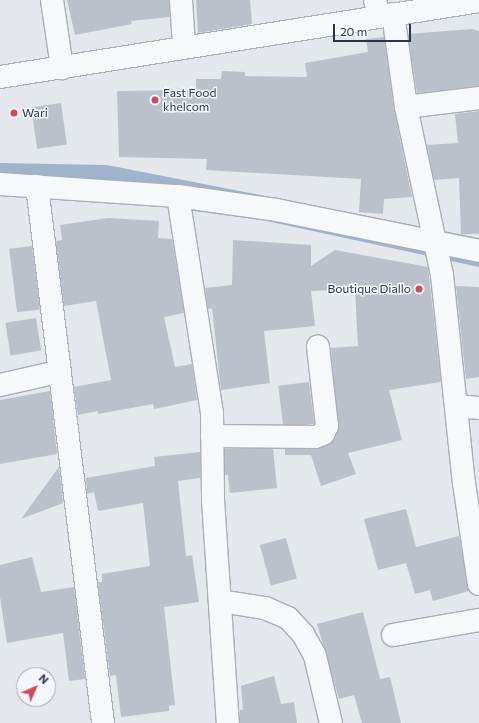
<!DOCTYPE html>
<html>
<head>
<meta charset="utf-8">
<style>
  body { margin:0 }
  #map { position:relative; width:479px; height:723px; overflow:hidden; background:#e4e7ec; font-family:Commissioner,sans-serif }
  div>[style] { position:absolute }
  [style*='--x'] { left:calc(var(--x)*1px); top:calc(var(--y)*1px); width:calc(var(--w)*1px); rotate:calc(var(--a)*1deg) }
  .water>* { inset:0; background:#9fb4cc }
  .building>* { inset:0; background:#bbc0ca; transform-origin:0 0 }
  .roads { filter:drop-shadow(1px 0 #a9aeb7) drop-shadow(-1px 0 #a9aeb7) drop-shadow(0 1px #a9aeb7) drop-shadow(0 -1px #a9aeb7) }
  .minor>* { height:22px; margin:-11px; padding:0 11px; transform-origin:11px; border-radius:11px; background:#f7f8fa }
  .tertiary>* { height:22px; margin:-11px; padding:0 11px; transform-origin:11px; border-radius:11px; background:#f7f8fa }
  .dots>* { width:11px; height:11px; translate:-50% -50%; box-sizing:border-box; border:2px solid #f4f6f9; border-radius:50% }
  span { translate:-50% -50%; white-space:nowrap; text-align:center; line-height:1.15; -webkit-text-stroke:3px #f4f6f9; paint-order:stroke }
  .poi-label { font-size:12px; color:#2b3445 }
  .left { translate:0 -50%; text-align:left }
  .right { translate:-100% -50%; text-align:right }
  .north { position:absolute; left:16px; top:667px; width:40px; height:40px; box-sizing:border-box; background:#f4f6f9; border:1px solid #a4a8b1; border-radius:50%; rotate:45deg; font-size:11px; font-weight:700; line-height:16px; text-align:center; color:#2b3445 }
  .north::after { content:''; display:block; margin:auto; width:14px; height:18px; background:#d1495b; clip-path:polygon(50% 0,100% 100%,50% 72%,0 100%) }
  .scale { position:absolute; left:333px; top:24px; width:78px; height:18px; box-sizing:border-box; border:2px solid #2b3445; border-top:0; padding-left:5px; font-size:12px; line-height:14px; white-space:nowrap; color:#2b3445; -webkit-text-stroke:3px #f4f6f9; paint-order:stroke }
</style>
</head>
<body>
<div id="map">
  <div class="water">
    <i style="clip-path:polygon(0 163px,107px 165px,479px 238px,479px 267px,262px 220px,60px 193px,0 188px)"></i>
  </div>
  <div class="building">
    <i style="clip-path:polygon(67px 0,169px 0,170px 17px,131px 21px,132px 24px,75px 35px)"></i>
    <i style="clip-path:polygon(196px 0,250px 0,252px 24px,198px 33px)"></i>
    <i style="clip-path:polygon(472px 29px,479px 31px,479px 86px,417px 93px,408px 34px)"></i>
    <i style="clip-path:polygon(384px 37px,394px 110px,412px 197px,384px 199px,383px 214px,359px 212px,361px 179px,206px 170px,207px 159px,119px 157px,117px 91px,196px 90px,196px 79px,221px 79px,222px 71px,245px 72px,245px 76px,307px 77px,305px 63px,368px 52px,366px 39px)"></i>
    <i style="left:61px;top:103px;width:42px;height:30px;rotate:82deg"></i>
    <i style="clip-path:polygon(479px 111px,479px 234px,461px 234px,459px 178px,434px 180px,427px 145px,458px 143px,455px 114px)"></i>
    <i style="clip-path:polygon(108px 218px,159px 221px,158px 238px,172px 239px,184px 313px,164px 317px,175px 367px,192px 364px,197px 400px,154px 409px,153px 404px,98px 414px,98px 411px,78px 415px,74px 387px,111px 380px,96px 301px,64px 306px,56px 241px,62px 240px,60px 225px)"></i>
    <i style="clip-path:polygon(233px 240px,311px 245px,311px 266px,335px 250px,428px 267px,441px 382px,389px 390px,402px 440px,348px 453px,356px 474px,321px 486px,311px 455px,285px 455px,285px 449px,319px 449px,334px 440px,338px 432px,331px 348px,358px 346px,355px 289px,311px 291px,315px 326px,264px 331px,270px 383px,221px 390px,212px 308px,208px 309px,205px 288px,232px 285px)"></i>
    <i style="left:32px;top:246px;width:64px;height:23px;rotate:83deg"></i>
    <i style="clip-path:polygon(456px 286px,479px 287px,479px 377px,466px 379px)"></i>
    <i style="left:36px;top:318px;width:33px;height:31px;rotate:81deg"></i>
    <i style="left:309px;top:382px;width:42px;height:31px;rotate:83deg"></i>
    <i style="clip-path:polygon(50px 391px,57px 454px,0 464px,0 400px)"></i>
    <i style="clip-path:polygon(225px 449px,273px 449px,277px 488px,230px 493px,228px 475px,225px 475px)"></i>
    <i style="clip-path:polygon(200px 452px,200px 478px,178px 481px,186px 556px,192px 555px,199px 602px,164px 607px,175px 705px,169px 706px,169px 711px,121px 717px,116px 675px,110px 676px,98px 582px,102px 582px,102px 574px,150px 566px,143px 503px,98px 511px,94px 492px,87px 494px,86px 478px,155px 466px,154px 457px)"></i>
    <i style="clip-path:polygon(59px 467px,63px 503px,21px 519px)"></i>
    <i style="clip-path:polygon(406px 509px,416px 547px,459px 536px,469px 591px,433px 601px,430px 590px,415px 594px,406px 563px,378px 570px,364px 519px)"></i>
    <i style="left:286px;top:538px;width:42px;height:27px;rotate:75deg"></i>
    <i style="clip-path:polygon(32px 557px,41px 592px,74px 587px,85px 679px,69px 681px,63px 633px,7px 643px,0 597px,0 565px)"></i>
    <i style="clip-path:polygon(363px 612px,380px 679px,390px 677px,401px 723px,362px 723px,354px 695px,339px 699px,317px 624px)"></i>
    <i style="clip-path:polygon(274px 676px,281px 704px,294px 702px,297px 723px,240px 723px,240px 710px,243px 710px,241px 686px)"></i>
  </div>
  <div class="roads">
    <div class="minor">
      <i style="--x:52;--y:0;--w:69;--a:81.6"></i>
      <i style="--x:181;--y:0;--w:46;--a:86.3"></i>
      <i style="--x:375;--y:0;--w:16;--a:76"></i>
      <i style="--x:393;--y:14;--w:94;--a:82"></i>
      <i style="--x:406;--y:107;--w:172;--a:77.9"></i>
      <i style="--x:442;--y:275;--w:209;--a:84"></i>
      <i style="--x:464;--y:483;--w:102;--a:81.6"></i>
      <i style="--x:406;--y:107;--w:74;--a:-7"></i>
      <i style="--x:0;--y:184;--w:178;--a:3.9"></i>
      <i style="--x:178;--y:196;--w:99;--a:8.1"></i>
      <i style="--x:276;--y:210;--w:207;--a:11.4"></i>
      <i style="--x:37;--y:186;--w:541;--a:82.99"></i>
      <i style="--x:178;--y:196;--w:220;--a:81.1"></i>
      <i style="--x:212;--y:413;--w:87;--a:89.3"></i>
      <i style="--x:213;--y:500;--w:224;--a:86.2"></i>
      <i style="--x:0;--y:385;--w:58;--a:-12.8"></i>
      <i style="--x:456;--y:406;--w:23;--a:5"></i>
      <i style="--x:212;--y:436;--w:103;--a:0.6"></i>
      <i style="--x:315;--y:437;--w:9;--a:-21"></i>
      <i style="--x:323;--y:434;--w:9;--a:-63"></i>
      <i style="--x:327;--y:426;--w:80;--a:-96.5"></i>
      <i style="--x:220;--y:601;--w:46;--a:8.8"></i>
      <i style="--x:265;--y:608;--w:25;--a:23"></i>
      <i style="--x:288;--y:618;--w:22;--a:47"></i>
      <i style="--x:303;--y:634;--w:25;--a:61"></i>
      <i style="--x:315;--y:656;--w:69;--a:76.6"></i>
      <i style="--x:393;--y:635;--w:87;--a:-9.9"></i>
    </div>
    <div class="tertiary">
      <i style="--x:0;--y:77;--w:485;--a:-9"></i>
    </div>
  </div>
  <div class="dots">
    <i style="left:155px;top:100px;background:#d1495b"></i>
    <i style="left:14px;top:113px;background:#d1495b"></i>
    <i style="left:419px;top:289px;background:#d1495b"></i>
  </div>
  <div class="poi-label">
    <span class="left" style="left:163px;top:100px">Fast Food<br>khelcom</span>
    <span class="left" style="left:22px;top:113px">Wari</span>
    <span class="right" style="left:411px;top:289px">Boutique Diallo</span>
  </div>
  <div class="north">N</div>
  <div class="scale">20 m</div>
</div>
</body>
</html>
